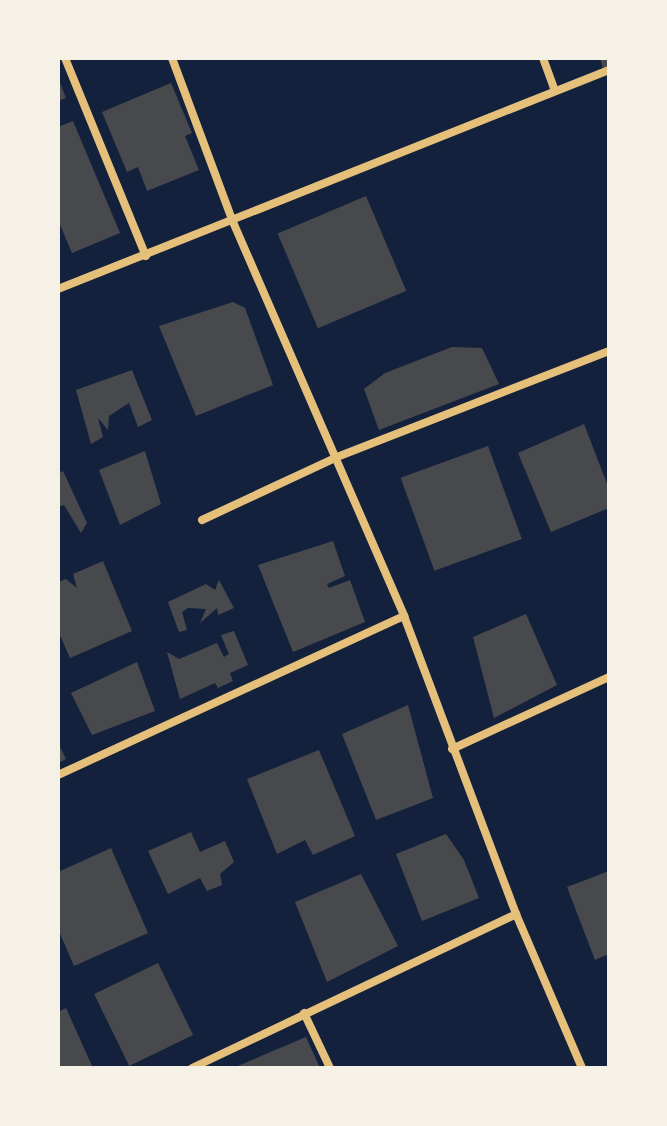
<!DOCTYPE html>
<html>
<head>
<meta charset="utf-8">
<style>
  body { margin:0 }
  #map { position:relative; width:667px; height:1126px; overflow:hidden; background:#14213d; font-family:"PT Serif",serif }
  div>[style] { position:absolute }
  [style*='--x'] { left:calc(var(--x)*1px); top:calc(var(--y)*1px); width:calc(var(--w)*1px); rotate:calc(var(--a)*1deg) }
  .building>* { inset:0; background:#48494c; transform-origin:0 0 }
  .minor>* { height:8px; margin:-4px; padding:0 4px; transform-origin:4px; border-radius:4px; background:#e5c07b }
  span { translate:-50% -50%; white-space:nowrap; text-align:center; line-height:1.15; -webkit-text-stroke:8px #f6f1e7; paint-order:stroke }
  .frame { position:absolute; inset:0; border:60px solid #f6f1e7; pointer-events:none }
</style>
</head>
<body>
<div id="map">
  <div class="building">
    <i style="clip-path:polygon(600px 58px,609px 58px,609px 70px,604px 72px)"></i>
    <i style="clip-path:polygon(58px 78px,66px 98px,58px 101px)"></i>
    <i style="clip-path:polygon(171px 83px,192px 133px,185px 136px,199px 170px,147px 191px,138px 167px,127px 172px,102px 112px)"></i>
    <i style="clip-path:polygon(73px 121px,120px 233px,72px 253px,58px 220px,58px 127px)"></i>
    <i style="left:366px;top:196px;width:103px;height:96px;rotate:67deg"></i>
    <i style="clip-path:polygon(233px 302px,245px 308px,273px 385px,196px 416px,159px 326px)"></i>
    <i style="clip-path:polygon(452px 347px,482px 348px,499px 384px,379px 430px,364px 389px,385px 373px)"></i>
    <i style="clip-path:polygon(132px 370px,152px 420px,138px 427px,129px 403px,109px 416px,108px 430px,98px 418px,103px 437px,91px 444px,76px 390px)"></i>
    <i style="clip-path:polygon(584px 424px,609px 489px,609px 508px,551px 532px,518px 453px)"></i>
    <i style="left:488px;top:446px;width:99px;height:93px;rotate:70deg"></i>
    <i style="clip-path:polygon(145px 451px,161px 504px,120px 525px,99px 470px)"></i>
    <i style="clip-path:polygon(63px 471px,87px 523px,81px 533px,64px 505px,58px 507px,58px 474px)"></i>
    <i style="clip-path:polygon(333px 541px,345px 576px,327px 584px,329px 588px,350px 580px,365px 622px,293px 652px,258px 565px)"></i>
    <i style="clip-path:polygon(103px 561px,132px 631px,70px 658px,58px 631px,58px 582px,66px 579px,77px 588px,73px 574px)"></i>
    <i style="clip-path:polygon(219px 580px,234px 608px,218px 615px,217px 608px,200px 623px,206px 609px,188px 608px,182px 612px,187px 630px,179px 632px,168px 602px,206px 584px,215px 590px)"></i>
    <i style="clip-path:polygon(526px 614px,557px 685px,494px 718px,473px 637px)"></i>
    <i style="clip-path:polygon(234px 631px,248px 665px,230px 673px,233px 681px,218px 688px,215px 683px,180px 699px,167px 652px,179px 659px,217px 643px,224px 657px,229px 654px,221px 635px)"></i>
    <i style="clip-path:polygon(137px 662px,155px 711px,92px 735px,71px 693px)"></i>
    <i style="clip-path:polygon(408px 705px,433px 798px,376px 820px,342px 734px)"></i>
    <i style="clip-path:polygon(58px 743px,66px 759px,58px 763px)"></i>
    <i style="clip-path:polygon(319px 750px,355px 836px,313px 855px,305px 840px,277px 854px,247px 779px)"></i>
    <i style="clip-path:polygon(191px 832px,200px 852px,225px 841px,234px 862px,220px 874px,222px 885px,207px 891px,200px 878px,168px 894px,148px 851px)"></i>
    <i style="clip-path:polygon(446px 834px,464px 860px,479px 898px,422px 921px,396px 854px)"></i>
    <i style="clip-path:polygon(111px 848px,148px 933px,74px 966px,58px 929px,58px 872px)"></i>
    <i style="clip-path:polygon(609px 871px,609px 954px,595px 960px,567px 887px)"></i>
    <i style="clip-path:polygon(361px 874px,398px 946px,327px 982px,295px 902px)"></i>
    <i style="left:158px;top:963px;width:80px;height:71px;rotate:64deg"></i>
    <i style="clip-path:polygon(66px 1008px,93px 1068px,58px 1068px,58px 1012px)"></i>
    <i style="clip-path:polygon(306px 1037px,320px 1068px,233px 1068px)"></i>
  </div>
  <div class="minor">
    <i style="--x:65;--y:58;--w:214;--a:67.8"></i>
    <i style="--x:172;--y:58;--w:175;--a:69.6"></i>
    <i style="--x:233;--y:222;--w:430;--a:66.5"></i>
    <i style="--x:404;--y:616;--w:318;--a:69.4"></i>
    <i style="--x:516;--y:914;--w:168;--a:66.8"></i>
    <i style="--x:543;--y:58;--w:35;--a:70"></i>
    <i style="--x:58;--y:289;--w:593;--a:-21.68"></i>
    <i style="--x:202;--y:520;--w:149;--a:-25"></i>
    <i style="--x:337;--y:457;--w:292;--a:-21.3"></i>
    <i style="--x:452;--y:749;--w:173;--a:-24.6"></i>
    <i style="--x:58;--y:775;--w:381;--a:-24.7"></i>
    <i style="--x:304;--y:1013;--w:61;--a:64.7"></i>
    <i style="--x:192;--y:1068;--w:359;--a:-25.4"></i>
  </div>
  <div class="frame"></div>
</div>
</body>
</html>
